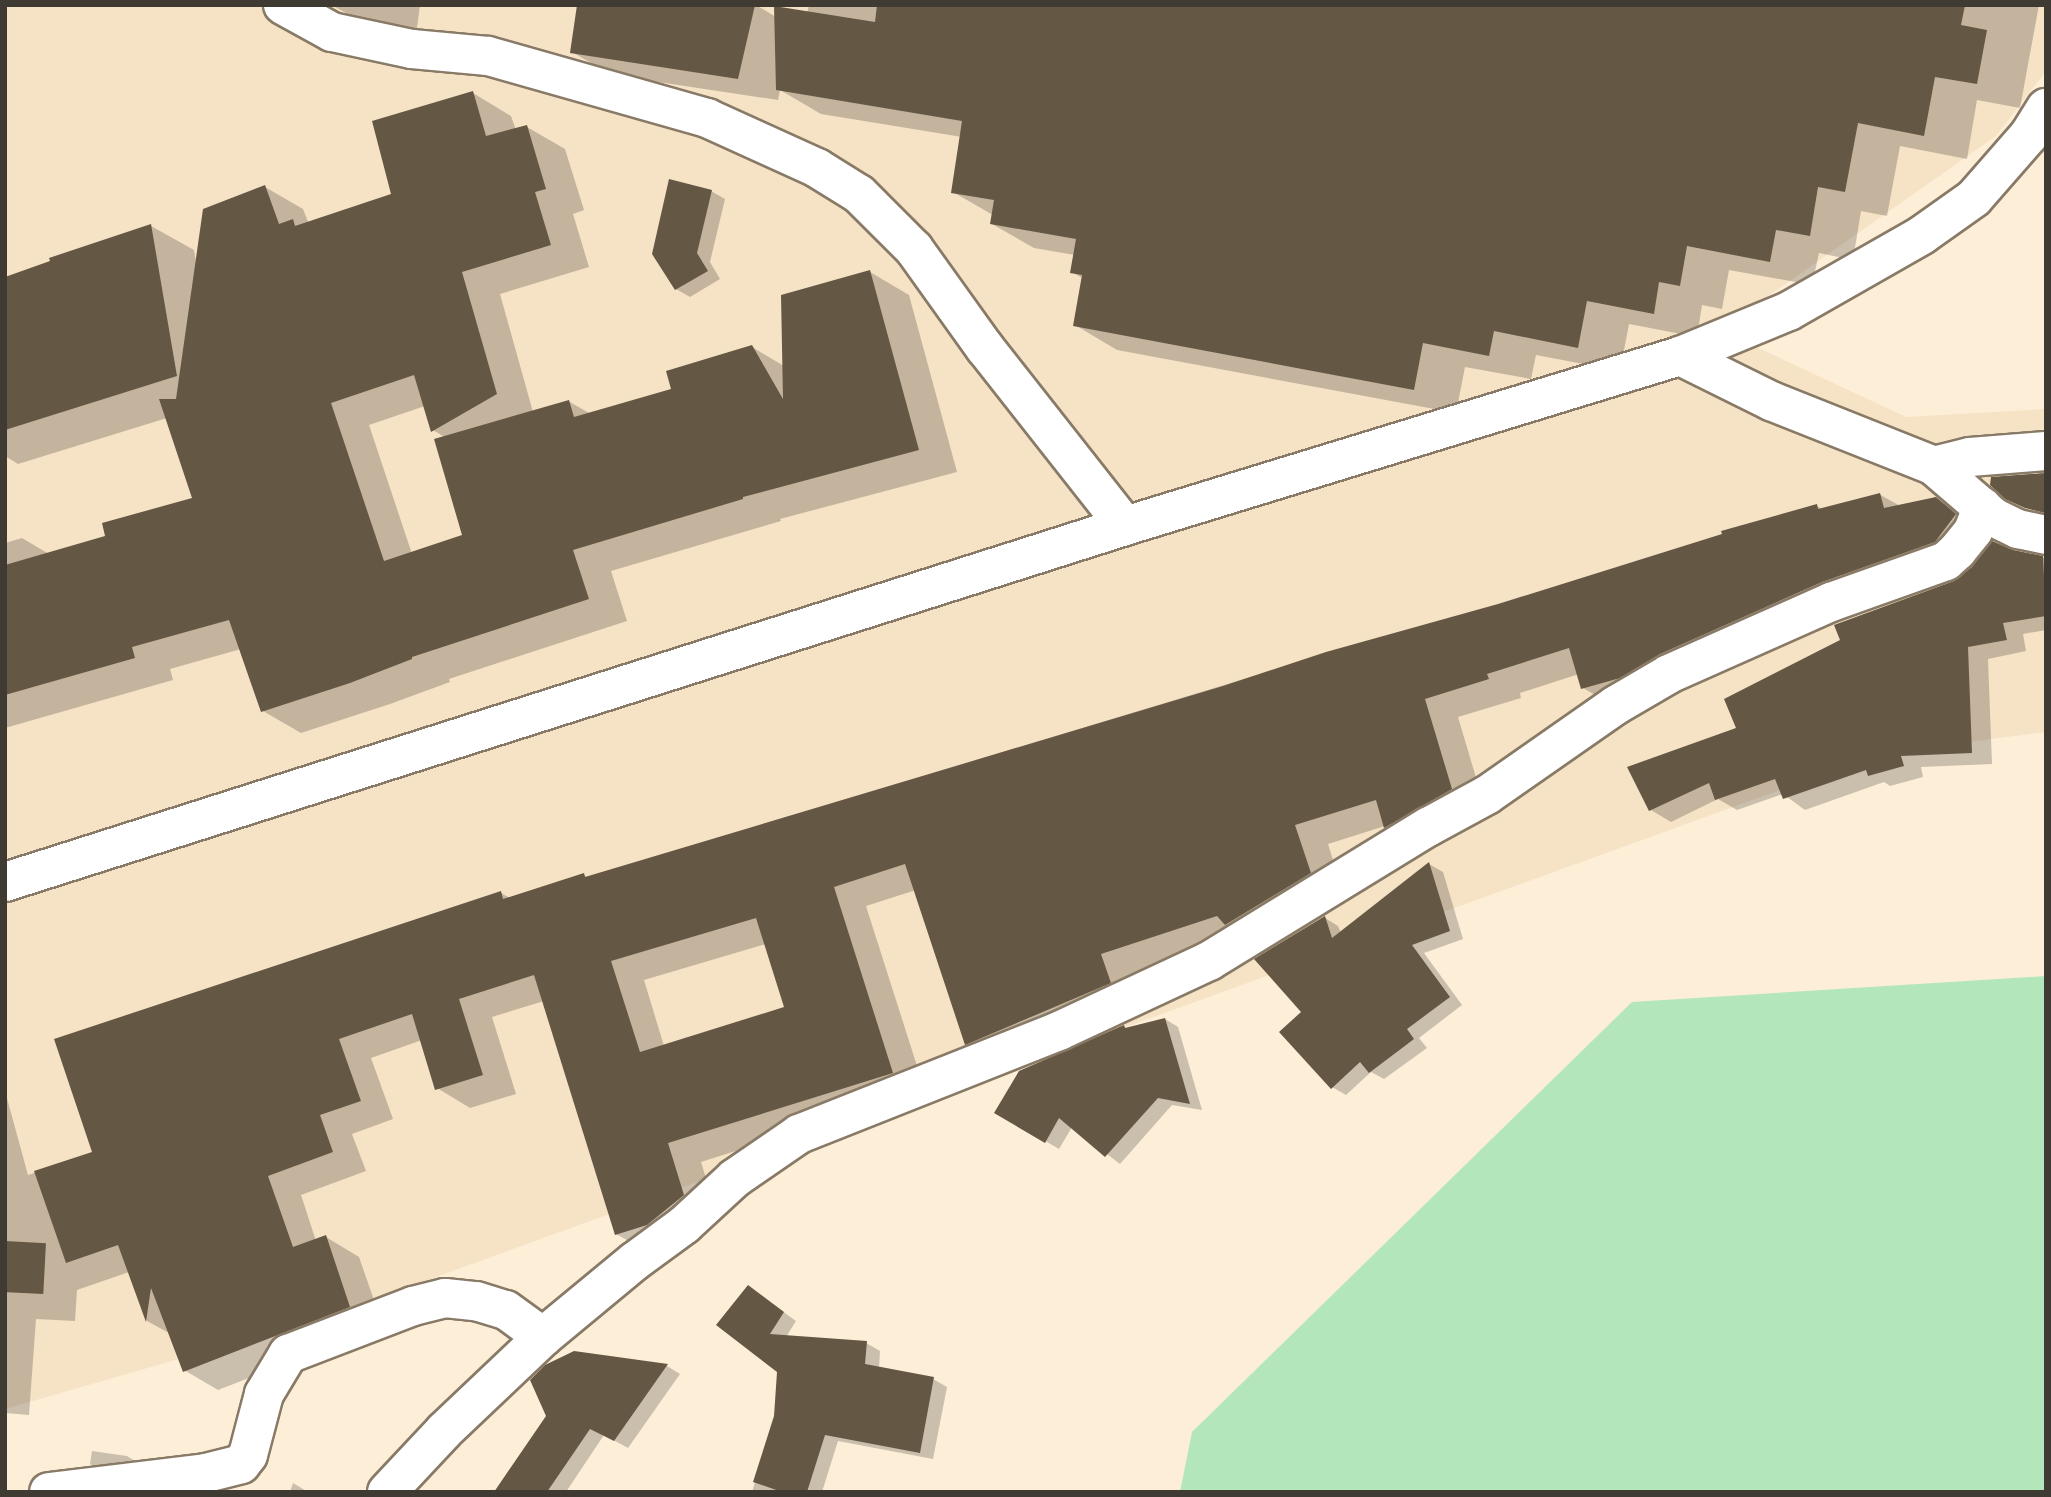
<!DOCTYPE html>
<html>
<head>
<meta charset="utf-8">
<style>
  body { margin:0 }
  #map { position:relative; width:2051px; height:1497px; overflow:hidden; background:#fdeed8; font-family:Quicksand,sans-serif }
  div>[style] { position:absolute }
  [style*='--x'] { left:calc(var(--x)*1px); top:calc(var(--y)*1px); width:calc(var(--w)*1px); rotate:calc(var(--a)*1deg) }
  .built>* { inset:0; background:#f6e2c5 }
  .green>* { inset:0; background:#b3e7ba }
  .shadow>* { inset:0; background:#0003 }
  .building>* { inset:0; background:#645744; transform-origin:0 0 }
  .roads { filter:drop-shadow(2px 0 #887a66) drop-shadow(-2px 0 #887a66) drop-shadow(0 2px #887a66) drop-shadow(0 -2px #887a66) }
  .minor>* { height:38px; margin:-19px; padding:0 19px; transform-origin:19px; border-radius:19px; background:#fff }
  .major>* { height:38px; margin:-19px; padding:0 19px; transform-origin:19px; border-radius:19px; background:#fff }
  span { translate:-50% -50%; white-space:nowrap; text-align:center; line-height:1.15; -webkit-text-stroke:7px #fff; paint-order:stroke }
  .frame { position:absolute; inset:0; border:7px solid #403b32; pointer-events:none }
</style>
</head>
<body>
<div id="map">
  <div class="built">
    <i style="clip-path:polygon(5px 5px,2046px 5px,2046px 71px,1996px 136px,1720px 330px,1906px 417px,2046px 409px,2046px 732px,1882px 753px,400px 1290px,311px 1321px,5px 1409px)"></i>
  </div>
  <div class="green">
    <i style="clip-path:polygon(2046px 976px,2046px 1492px,1180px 1492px,1192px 1432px,1632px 1002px)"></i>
  </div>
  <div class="shadow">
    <i style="clip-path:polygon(332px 5px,420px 5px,416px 35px,365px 24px)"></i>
    <i style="clip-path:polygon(579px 5px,756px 5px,776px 17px,807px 13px,809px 5px,2039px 5px,2020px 108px,1977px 100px,1967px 159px,1900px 146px,1887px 216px,1861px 211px,1853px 260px,1819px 253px,1812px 285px,1729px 270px,1722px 309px,1702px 305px,1697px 337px,1629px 324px,1620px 371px,1536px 355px,1531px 379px,1465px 367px,1456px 413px,1117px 350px,1075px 325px,1084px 279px,1072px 272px,1075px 255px,1034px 248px,992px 224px,993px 215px,953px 192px,962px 137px,821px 114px,780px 90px,778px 100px,612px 75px,572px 52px)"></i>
    <i style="clip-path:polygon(evenodd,473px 93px,511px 116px,516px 130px,527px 127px,565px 149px,584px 210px,573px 214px,589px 267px,500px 294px,533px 412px,568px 401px,591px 414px,673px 390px,752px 347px,784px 366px,870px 272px,909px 295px,957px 472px,780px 519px,781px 521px,611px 571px,627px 621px,449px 679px,450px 682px,390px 704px,301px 733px,263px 711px,241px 649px,170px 669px,173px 680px,5px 728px,5px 543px,22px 538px,49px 554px,107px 537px,194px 500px,167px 418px,18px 464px,5px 456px,5px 279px,151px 226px,194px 250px,196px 262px,265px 187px,303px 209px,309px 224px,393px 195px,473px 93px,425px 406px,433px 430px,446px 438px,465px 537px,412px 554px,369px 425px,425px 406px)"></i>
    <i style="clip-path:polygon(711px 191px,725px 199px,710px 262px,720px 279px,690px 297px,676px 289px)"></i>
    <i style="clip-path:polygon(2046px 473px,2046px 516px,2006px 497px,1993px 479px)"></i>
    <i style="clip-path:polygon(evenodd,1879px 494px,1900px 506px,1936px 499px,1970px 518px,1988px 534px,1616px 707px,1583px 688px,1579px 674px,1520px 693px,1521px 698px,1458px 717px,1485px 808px,1418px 846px,1385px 826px,1328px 844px,1343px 892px,1247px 936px,1134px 973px,1143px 1002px,1000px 1063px,966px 1044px,916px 890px,866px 906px,925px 1091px,701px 1162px,717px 1214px,650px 1253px,616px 1234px,544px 1001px,492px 1017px,516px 1094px,470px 1108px,437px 1088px,422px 1040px,371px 1058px,393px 1119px,352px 1134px,366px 1171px,301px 1195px,316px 1241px,326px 1237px,359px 1257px,383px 1326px,218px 1390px,184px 1370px,169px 1333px,147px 1321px,129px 1272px,77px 1290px,75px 1321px,36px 1319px,29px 1415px,5px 1413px,5px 1091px,28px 1175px,94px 1153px,501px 893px,510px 898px,584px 875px,588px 878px,1326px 654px,1499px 606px,1817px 506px,1822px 509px,1879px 494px,766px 944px,786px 1008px,664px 1046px,644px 980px,766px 944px)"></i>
    <i style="clip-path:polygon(2013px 552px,2046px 558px,2046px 630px,2023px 634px,2026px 651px,1988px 659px,1992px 764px,1921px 767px,1923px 777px,1890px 786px,1884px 782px,1805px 810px,1783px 794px,1737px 810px,1718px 799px,1671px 822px,1651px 810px,1738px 729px,1955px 583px)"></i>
    <i style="clip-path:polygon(1429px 864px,1443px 872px,1463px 939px,1424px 953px,1462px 1005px,1419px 1038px,1427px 1048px,1384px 1079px,1371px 1072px,1346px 1095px,1332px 1087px,1303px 1012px,1325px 918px,1338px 926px,1341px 933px)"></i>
    <i style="clip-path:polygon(1165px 1019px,1178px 1027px,1202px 1110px,1172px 1105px,1120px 1164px,1072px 1127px,1059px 1149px,996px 1112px,1124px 1027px,1129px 1029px)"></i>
    <i style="clip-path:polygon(749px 1287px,796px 1321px,786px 1337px,866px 1343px,880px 1351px,879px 1368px,933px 1379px,947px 1387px,933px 1459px,838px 1441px,822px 1492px,752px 1492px,775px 1416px,779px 1371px)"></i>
    <i style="clip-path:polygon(575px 1353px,667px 1366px,680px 1374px,628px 1448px,604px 1435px,566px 1492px,496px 1492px,548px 1416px)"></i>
    <i style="clip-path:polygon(92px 1451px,127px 1456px,140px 1464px,103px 1472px,90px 1464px)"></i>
    <i style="clip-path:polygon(293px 1483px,308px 1492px,290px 1492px)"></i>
  </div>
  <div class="building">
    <i style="clip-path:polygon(577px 5px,755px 5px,738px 79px,570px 53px)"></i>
    <i style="clip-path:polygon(877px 5px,1965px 5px,1961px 25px,1987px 30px,1977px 84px,1935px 77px,1924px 136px,1858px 123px,1845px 192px,1818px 187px,1810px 236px,1776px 230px,1770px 262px,1687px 246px,1680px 286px,1659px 282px,1654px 314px,1587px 301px,1578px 348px,1494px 331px,1489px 356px,1423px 343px,1414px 390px,1073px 326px,1082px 275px,1070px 273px,1076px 239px,990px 224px,994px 200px,951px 193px,962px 121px,776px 90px,774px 6px,875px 22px)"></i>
    <i style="clip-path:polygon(473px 91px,486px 136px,527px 125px,546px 189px,535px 192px,551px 245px,462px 272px,497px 394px,431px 432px,414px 375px,331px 403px,384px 561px,462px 535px,434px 439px,569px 400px,574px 417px,671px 389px,666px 371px,752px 345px,783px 399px,781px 295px,870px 270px,919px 450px,743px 497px,743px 499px,573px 550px,589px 599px,412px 657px,412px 659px,350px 683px,261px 712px,229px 620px,132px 647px,135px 658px,5px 695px,5px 565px,105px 536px,102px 523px,192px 498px,159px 399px,176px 399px,203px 209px,265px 185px,279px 224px,293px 219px,295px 226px,391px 194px,372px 121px)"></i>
    <i style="clip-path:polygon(669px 179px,712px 190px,697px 253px,708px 271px,675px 290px,652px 254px)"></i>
    <i style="clip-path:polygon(151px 224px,177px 376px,5px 430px,5px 277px,50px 261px,49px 258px)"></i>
    <i style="clip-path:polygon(2046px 473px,2046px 513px,2025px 508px,2005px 499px,1990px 485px,1991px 477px)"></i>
    <i style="clip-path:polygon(evenodd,1880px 493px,1884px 508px,1936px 497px,1956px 514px,1935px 542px,1822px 582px,1660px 654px,1620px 678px,1581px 689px,1569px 648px,1487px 674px,1489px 679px,1425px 699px,1452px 789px,1384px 828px,1376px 800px,1295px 825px,1311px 873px,1225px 925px,1217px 916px,1101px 954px,1111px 983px,965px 1045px,905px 864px,834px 887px,893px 1073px,668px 1143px,684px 1195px,647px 1225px,615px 1235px,534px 975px,459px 999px,483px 1075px,435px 1090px,412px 1014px,339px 1039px,361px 1101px,320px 1115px,333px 1152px,268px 1176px,293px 1247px,326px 1235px,350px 1307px,183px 1372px,151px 1288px,146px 1322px,118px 1245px,66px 1263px,34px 1171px,92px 1152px,54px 1039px,501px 891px,503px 899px,584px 873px,585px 877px,1223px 686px,1326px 652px,1498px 604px,1722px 534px,1721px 531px,1817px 504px,1818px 509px,1880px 493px,756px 918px,784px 1007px,640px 1052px,611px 961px,756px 918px)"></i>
    <i style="clip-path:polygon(1992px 541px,2013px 550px,2043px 556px,2046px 616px,2003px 623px,2007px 640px,1968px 647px,1972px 753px,1901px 756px,1904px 766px,1868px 776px,1866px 770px,1783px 799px,1775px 779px,1715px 800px,1709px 783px,1649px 811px,1627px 767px,1736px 728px,1724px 699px,1840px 640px,1834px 625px,1954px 581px,1972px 567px)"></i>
    <i style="clip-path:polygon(1429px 862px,1450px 931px,1412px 945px,1450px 997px,1407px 1029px,1414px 1039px,1369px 1073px,1360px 1062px,1331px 1089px,1279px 1032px,1301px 1012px,1254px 959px,1325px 916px,1332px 938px)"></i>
    <i style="clip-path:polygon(1165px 1018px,1190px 1104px,1158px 1098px,1105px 1157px,1059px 1118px,1045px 1143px,994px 1113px,1019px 1071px,1124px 1025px,1125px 1028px)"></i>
    <i style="left:5px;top:1241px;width:41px;height:51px;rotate:3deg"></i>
    <i style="clip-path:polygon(748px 1285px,784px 1312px,770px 1334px,867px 1341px,865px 1364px,934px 1377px,920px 1453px,825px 1435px,807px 1492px,782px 1492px,753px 1482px,774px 1416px,777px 1372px,716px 1325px)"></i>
    <i style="clip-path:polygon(574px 1351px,668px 1364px,614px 1441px,590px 1429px,547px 1492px,494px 1492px,546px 1416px,530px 1380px,545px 1365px)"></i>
  </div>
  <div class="roads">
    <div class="minor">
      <i style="--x:283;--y:5;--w:56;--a:28.9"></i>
      <i style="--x:332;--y:32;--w:82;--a:12"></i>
      <i style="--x:412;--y:49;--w:76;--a:5.3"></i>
      <i style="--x:488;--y:56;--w:228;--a:15.8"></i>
      <i style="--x:707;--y:118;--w:121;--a:24.4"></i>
      <i style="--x:817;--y:168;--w:49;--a:31.8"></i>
      <i style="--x:859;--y:194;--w:78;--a:45"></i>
      <i style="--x:914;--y:249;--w:122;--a:54.4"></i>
      <i style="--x:985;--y:348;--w:226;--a:51.8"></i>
      <i style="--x:1680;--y:356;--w:102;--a:26.3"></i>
      <i style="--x:1771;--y:401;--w:175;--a:21.7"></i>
      <i style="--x:1934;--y:466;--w:37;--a:-14"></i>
      <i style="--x:1970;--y:457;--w:76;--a:-4.5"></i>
      <i style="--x:1934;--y:466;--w:78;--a:40.8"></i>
      <i style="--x:1993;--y:517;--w:28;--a:26"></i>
      <i style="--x:2018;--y:529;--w:29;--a:12"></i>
      <i style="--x:49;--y:1492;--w:158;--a:-6.9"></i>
      <i style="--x:206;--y:1473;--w:36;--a:-14"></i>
      <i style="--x:241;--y:1464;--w:11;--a:-52"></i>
      <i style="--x:248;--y:1455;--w:63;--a:-75.3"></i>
      <i style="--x:264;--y:1394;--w:47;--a:-59"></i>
      <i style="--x:288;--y:1354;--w:134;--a:-21"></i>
      <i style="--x:413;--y:1306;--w:33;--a:-14"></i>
      <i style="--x:445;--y:1298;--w:31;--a:6"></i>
      <i style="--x:476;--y:1301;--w:31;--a:17"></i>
      <i style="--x:506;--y:1310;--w:46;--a:36.1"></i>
      <i style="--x:387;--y:1492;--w:83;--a:-46.9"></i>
      <i style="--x:444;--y:1431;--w:137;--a:-43.5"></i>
      <i style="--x:543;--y:1337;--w:119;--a:-39.6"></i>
      <i style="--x:635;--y:1261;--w:61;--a:-36.3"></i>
      <i style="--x:684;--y:1225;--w:69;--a:-42.7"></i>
      <i style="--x:735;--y:1178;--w:78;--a:-34.5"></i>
      <i style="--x:799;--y:1134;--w:280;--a:-21.6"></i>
      <i style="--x:1059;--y:1031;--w:166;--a:-25"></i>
      <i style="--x:1209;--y:961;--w:257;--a:-31.5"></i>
      <i style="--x:1428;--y:827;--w:67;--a:-28.5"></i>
      <i style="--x:1487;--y:795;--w:157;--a:-34.9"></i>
      <i style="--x:1616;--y:705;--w:61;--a:-30.3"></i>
      <i style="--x:1669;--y:674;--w:177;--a:-24"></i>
      <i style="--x:1831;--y:602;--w:122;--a:-19.6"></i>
      <i style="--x:1946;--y:561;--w:15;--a:-42"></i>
      <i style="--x:1957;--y:551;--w:26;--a:-51"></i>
      <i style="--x:1973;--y:531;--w:26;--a:-69"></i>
    </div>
    <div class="major">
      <i style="--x:5;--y:882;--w:1175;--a:-17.63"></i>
      <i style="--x:1125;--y:526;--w:580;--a:-17.03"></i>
      <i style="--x:1680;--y:356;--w:118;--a:-22.4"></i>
      <i style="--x:1789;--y:311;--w:153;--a:-29.7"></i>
      <i style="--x:1922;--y:235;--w:64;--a:-35.4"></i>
      <i style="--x:1974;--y:198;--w:84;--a:-48.9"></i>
      <i style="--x:2029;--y:135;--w:32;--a:-58"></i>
    </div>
  </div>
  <div class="frame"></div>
</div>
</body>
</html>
